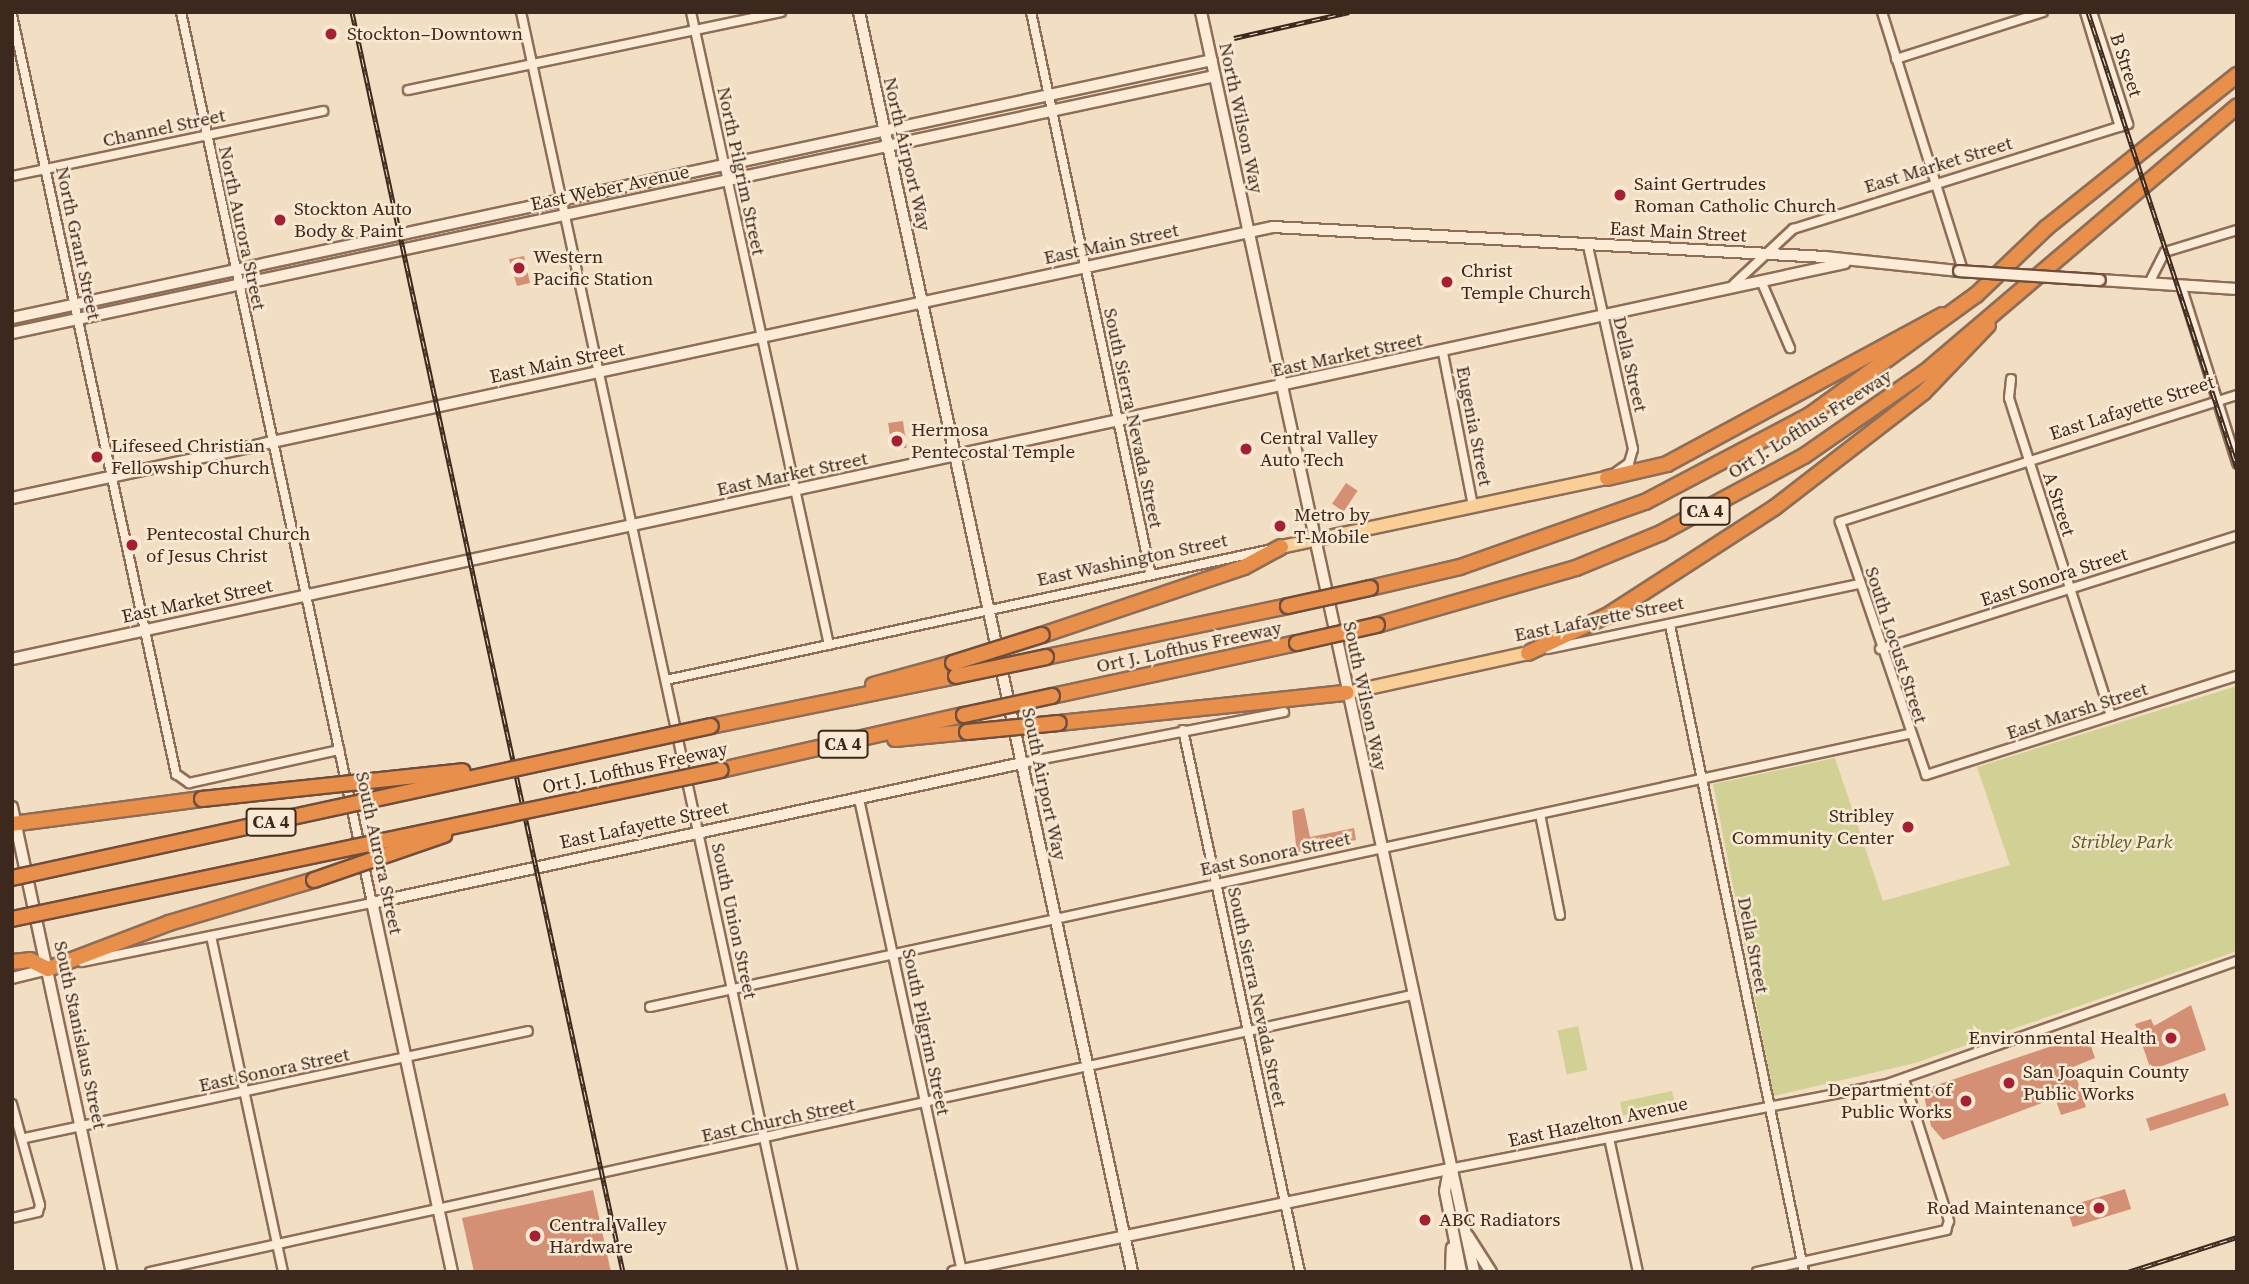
<!DOCTYPE html>
<html>
<head>
<meta charset="utf-8">
<style>
  body { margin:0 }
  #map { position:relative; width:2249px; height:1284px; overflow:hidden; background:#f2dec3; font-family:"Source Serif 4",serif }
  div>[style] { position:absolute }
  [style*='--x'] { left:calc(var(--x)*1px); top:calc(var(--y)*1px); width:calc(var(--w)*1px); rotate:calc(var(--a)*1deg) }
  .green>* { inset:0; background:#d2d195; transform-origin:0 0 }
  .building>* { inset:0; background:#d49075; transform-origin:0 0 }
  .roads { filter:drop-shadow(2px 0 #8e6d57) drop-shadow(-2px 0 #8e6d57) drop-shadow(0 2px #8e6d57) drop-shadow(0 -2px #8e6d57) }
  .street>* { height:8px; margin:-4px; padding:0 4px; transform-origin:4px; border-radius:4px; background:#fcecd7 }
  .secondary>* { height:10px; margin:-5px; padding:0 5px; transform-origin:5px; border-radius:5px; background:#fcecd7 }
  .primary>* { height:12px; margin:-6px; padding:0 6px; transform-origin:6px; border-radius:6px; background:#f9ce97 }
  .highway>* { height:14px; margin:-7px; padding:0 7px; transform-origin:7px; border-radius:7px; background:#e98f4c }
  .rail>* { height:5px; margin-top:-2.5px; transform-origin:0; background:repeating-linear-gradient(90deg,#f9e9d3 0 8px,#3d281d 0 16px); box-sizing:border-box; border-block:2px solid #3d281d }
  .bridges { filter:drop-shadow(2px 0 #704e3b) drop-shadow(-2px 0 #704e3b) drop-shadow(0 2px #704e3b) drop-shadow(0 -2px #704e3b) }
  .secondary-bridge>* { height:10px; margin:-5px; padding:0 5px; transform-origin:5px; border-radius:5px; background:#fcecd7 }
  .highway-bridge>* { height:14px; margin:-7px; padding:0 7px; transform-origin:7px; border-radius:7px; background:#e98f4c }
  .dots>* { width:19px; height:19px; translate:-50% -50%; box-sizing:border-box; border:4px solid #f9e9d3; border-radius:50% }
  span { translate:-50% -50%; white-space:nowrap; text-align:center; line-height:1.15; -webkit-text-stroke:5px #f9e9d3; paint-order:stroke }
  .shield-label span { padding:2px 5px; background:#f9e9d3; border:2px solid; border-radius:5px; -webkit-text-stroke-width:0 }
  .shield-label { font-size:18px; color:#3d281d; font-weight:700 }
  .poi-label { font-size:19px; color:#3d281d }
  .left { translate:0 -50%; text-align:left }
  .right { translate:-100% -50%; text-align:right }
  .street-label { font-size:19px; color:#3d281d }
  .park-label { font-size:19px; color:#545b21; font-style:italic }
  .frame { position:absolute; inset:0; border:14px solid #3d281d; pointer-events:none }
</style>
</head>
<body>
<div id="map">
  <div class="green">
    <i style="clip-path:polygon(2237px 686px,2237px 951px,1915px 1063px,1774px 1096px,1713px 784px,1835px 758px,1883px 901px,2010px 865px,1977px 767px)"></i>
    <i style="left:1578px;top:1026px;width:45px;height:21px;rotate:78deg"></i>
    <i style="left:1672px;top:1091px;width:14px;height:53px;rotate:78deg"></i>
  </div>
  <div class="building">
    <i style="clip-path:polygon(524px 256px,530px 283px,517px 286px,509px 259px)"></i>
    <i style="left:903px;top:421px;width:27px;height:15px;rotate:82deg"></i>
    <i style="left:1346px;top:483px;width:14px;height:25px;rotate:34deg"></i>
    <i style="clip-path:polygon(1304px 808px,1310px 837px,1354px 828px,1356px 840px,1297px 853px,1292px 811px)"></i>
    <i style="clip-path:polygon(2191px 1005px,2206px 1050px,2151px 1070px,2135px 1024px,2151px 1019px,2154px 1026px)"></i>
    <i style="clip-path:polygon(2087px 1034px,2095px 1058px,2073px 1067px,2086px 1107px,2061px 1115px,2055px 1098px,1943px 1140px,1931px 1126px,1923px 1092px,1928px 1088px)"></i>
    <i style="left:2225px;top:1093px;width:13px;height:83px;rotate:72deg"></i>
    <i style="left:2125px;top:1189px;width:21px;height:61px;rotate:73deg"></i>
    <i style="clip-path:polygon(593px 1190px,611px 1272px,474px 1272px,462px 1218px)"></i>
  </div>
  <div class="roads">
    <div class="street">
      <i style="--x:521;--y:12;--w:1289;--a:77.82"></i>
      <i style="--x:691;--y:12;--w:648;--a:77.7"></i>
      <i style="--x:1031;--y:12;--w:576;--a:77.97"></i>
      <i style="--x:1882;--y:12;--w:271;--a:72.6"></i>
      <i style="--x:2085;--y:12;--w:120;--a:73.1"></i>
      <i style="--x:12;--y:15;--w:777;--a:77.81"></i>
      <i style="--x:176;--y:774;--w:16;--a:35"></i>
      <i style="--x:189;--y:783;--w:154;--a:-12.4"></i>
      <i style="--x:1896;--y:59;--w:154;--a:-17.7"></i>
      <i style="--x:408;--y:90;--w:381;--a:-11.8"></i>
      <i style="--x:12;--y:176;--w:318;--a:-11.8"></i>
      <i style="--x:1588;--y:246;--w:208;--a:77.5"></i>
      <i style="--x:1633;--y:449;--w:15;--a:106"></i>
      <i style="--x:1629;--y:463;--w:16;--a:145"></i>
      <i style="--x:1762;--y:283;--w:71;--a:66.7"></i>
      <i style="--x:2149;--y:283;--w:35;--a:-63"></i>
      <i style="--x:2165;--y:252;--w:75;--a:-17"></i>
      <i style="--x:1734;--y:284;--w:81;--a:-43"></i>
      <i style="--x:1793;--y:229;--w:351;--a:-17.4"></i>
      <i style="--x:2128;--y:124;--w:118;--a:-107.8"></i>
      <i style="--x:2181;--y:285;--w:187;--a:72.5"></i>
      <i style="--x:1443;--y:353;--w:156;--a:78.9"></i>
      <i style="--x:2011;--y:379;--w:19;--a:96"></i>
      <i style="--x:2009;--y:398;--w:334;--a:72.2"></i>
      <i style="--x:2237;--y:395;--w:417;--a:162.3"></i>
      <i style="--x:1840;--y:522;--w:267;--a:71.2"></i>
      <i style="--x:1926;--y:775;--w:326;--a:-17.7"></i>
      <i style="--x:1670;--y:625;--w:661;--a:78.3"></i>
      <i style="--x:1548;--y:649;--w:319;--a:-11.8"></i>
      <i style="--x:1880;--y:649;--w:374;--a:-17.6"></i>
      <i style="--x:666;--y:680;--w:616;--a:-12.19"></i>
      <i style="--x:1183;--y:730;--w:554;--a:77.82"></i>
      <i style="--x:1022;--y:763;--w:267;--a:-11"></i>
      <i style="--x:859;--y:799;--w:484;--a:77.7"></i>
      <i style="--x:1540;--y:814;--w:103;--a:78.8"></i>
      <i style="--x:211;--y:936;--w:344;--a:77.9"></i>
      <i style="--x:82;--y:962;--w:296;--a:-11.5"></i>
      <i style="--x:372;--y:903;--w:911;--a:-102.1"></i>
      <i style="--x:650;--y:1007;--w:1287;--a:-12.24"></i>
      <i style="--x:12;--y:1104;--w:105;--a:74.5"></i>
      <i style="--x:40;--y:1205;--w:7;--a:106"></i>
      <i style="--x:38;--y:1212;--w:27;--a:167"></i>
      <i style="--x:25;--y:1138;--w:514;--a:-12.01"></i>
      <i style="--x:1609;--y:1138;--w:137;--a:77.8"></i>
      <i style="--x:1449;--y:1169;--w:449;--a:-11"></i>
      <i style="--x:1890;--y:1083;--w:368;--a:-19.4"></i>
      <i style="--x:150;--y:1272;--w:1292;--a:-12.38"></i>
      <i style="--x:1757;--y:1272;--w:194;--a:-12.5"></i>
      <i style="--x:1946;--y:1230;--w:9;--a:-72"></i>
      <i style="--x:1949;--y:1221;--w:149;--a:-107.6"></i>
    </div>
    <div class="secondary">
      <i style="--x:859;--y:12;--w:1289;--a:77.77"></i>
      <i style="--x:1201;--y:12;--w:1289;--a:77.77"></i>
      <i style="--x:2100;--y:280;--w:137;--a:3.8"></i>
      <i style="--x:12;--y:318;--w:1227;--a:-12.13"></i>
      <i style="--x:12;--y:333;--w:1230;--a:-12.06"></i>
      <i style="--x:12;--y:498;--w:1290;--a:-12.13"></i>
      <i style="--x:1273;--y:227;--w:553;--a:3.11"></i>
      <i style="--x:1825;--y:257;--w:135;--a:6"></i>
      <i style="--x:12;--y:659;--w:1875;--a:-12.19"></i>
      <i style="--x:12;--y:807;--w:476;--a:77.9"></i>
      <i style="--x:12;--y:978;--w:37;--a:-14"></i>
      <i style="--x:1449;--y:1169;--w:22;--a:100"></i>
      <i style="--x:1445;--y:1191;--w:83;--a:78.8"></i>
      <i style="--x:1468;--y:1236;--w:43;--a:57.4"></i>
      <i style="--x:452;--y:1272;--w:378;--a:-102.2"></i>
      <i style="--x:372;--y:903;--w:665;--a:-12.15"></i>
      <i style="--x:953;--y:1272;--w:507;--a:-11.73"></i>
      <i style="--x:1451;--y:1272;--w:24;--a:-88"></i>
    </div>
    <div class="primary">
      <i style="--x:1281;--y:547;--w:333;--a:-12"></i>
      <i style="--x:1346;--y:693;--w:186;--a:-12.4"></i>
    </div>
    <div class="highway">
      <i style="--x:1607;--y:478;--w:62;--a:-13.1"></i>
      <i style="--x:1667;--y:464;--w:313;--a:-28.4"></i>
      <i style="--x:1370;--y:588;--w:92;--a:-13.1"></i>
      <i style="--x:1460;--y:567;--w:196;--a:-19.4"></i>
      <i style="--x:1645;--y:502;--w:187;--a:-27.8"></i>
      <i style="--x:1810;--y:415;--w:205;--a:-35.9"></i>
      <i style="--x:1976;--y:295;--w:97;--a:-43.7"></i>
      <i style="--x:2046;--y:228;--w:245;--a:-38.7"></i>
      <i style="--x:1377;--y:625;--w:207;--a:-16"></i>
      <i style="--x:1576;--y:568;--w:92;--a:-22.4"></i>
      <i style="--x:1661;--y:533;--w:162;--a:-28.3"></i>
      <i style="--x:1804;--y:456;--w:147;--a:-34.8"></i>
      <i style="--x:1925;--y:372;--w:410;--a:-40.4"></i>
      <i style="--x:1042;--y:635;--w:213;--a:-18.6"></i>
      <i style="--x:1244;--y:567;--w:42;--a:-28.4"></i>
      <i style="--x:1528;--y:653;--w:91;--a:-25.4"></i>
      <i style="--x:1610;--y:614;--w:195;--a:-32.9"></i>
      <i style="--x:1774;--y:508;--w:188;--a:-37.7"></i>
      <i style="--x:1923;--y:393;--w:94;--a:-46.3"></i>
      <i style="--x:1046;--y:657;--w:247;--a:-11.9"></i>
      <i style="--x:873;--y:685;--w:83;--a:-15.4"></i>
      <i style="--x:1052;--y:696;--w:251;--a:-12.2"></i>
      <i style="--x:1059;--y:723;--w:289;--a:-6"></i>
      <i style="--x:711;--y:726;--w:250;--a:-11.5"></i>
      <i style="--x:895;--y:739;--w:72;--a:-5.6"></i>
      <i style="--x:721;--y:770;--w:249;--a:-12.8"></i>
      <i style="--x:12;--y:824;--w:192;--a:-7.5"></i>
      <i style="--x:12;--y:962;--w:18;--a:-6"></i>
      <i style="--x:30;--y:960;--w:20;--a:27"></i>
      <i style="--x:48;--y:969;--w:129;--a:-20.8"></i>
      <i style="--x:169;--y:923;--w:151;--a:-16.5"></i>
    </div>
  </div>
  <div class="rail">
    <i style="--x:352;--y:12;--w:1289;--a:77.86"></i>
    <i style="--x:2088;--y:12;--w:480;--a:71.9"></i>
    <i style="--x:1234;--y:38;--w:118;--a:-12.7"></i>
    <i style="--x:2128;--y:1272;--w:114;--a:-17.8"></i>
  </div>
  <div class="bridges">
    <div class="secondary-bridge">
      <i style="--x:1959;--y:271;--w:141;--a:3.7"></i>
    </div>
    <div class="highway-bridge">
      <i style="--x:1288;--y:606;--w:84;--a:-12.4"></i>
      <i style="--x:1297;--y:643;--w:82;--a:-12.7"></i>
      <i style="--x:953;--y:663;--w:93;--a:-17.5"></i>
      <i style="--x:956;--y:676;--w:92;--a:-11.9"></i>
      <i style="--x:964;--y:715;--w:90;--a:-12.2"></i>
      <i style="--x:967;--y:732;--w:92;--a:-5.6"></i>
      <i style="--x:202;--y:799;--w:262;--a:-6.1"></i>
      <i style="--x:12;--y:878;--w:715;--a:-12.27"></i>
      <i style="--x:314;--y:880;--w:138;--a:-19.1"></i>
      <i style="--x:12;--y:919;--w:724;--a:-11.87"></i>
    </div>
  </div>
  <div class="dots">
    <i style="left:331px;top:34px;background:#a32133"></i>
    <i style="left:1620px;top:195px;background:#a32133"></i>
    <i style="left:280px;top:220px;background:#a32133"></i>
    <i style="left:519px;top:268px;background:#a32133"></i>
    <i style="left:1447px;top:282px;background:#a32133"></i>
    <i style="left:897px;top:441px;background:#a32133"></i>
    <i style="left:1246px;top:449px;background:#a32133"></i>
    <i style="left:97px;top:457px;background:#a32133"></i>
    <i style="left:1280px;top:526px;background:#a32133"></i>
    <i style="left:132px;top:545px;background:#a32133"></i>
    <i style="left:1908px;top:827px;background:#a32133"></i>
    <i style="left:2171px;top:1038px;background:#a32133"></i>
    <i style="left:2009px;top:1083px;background:#a32133"></i>
    <i style="left:1966px;top:1101px;background:#a32133"></i>
    <i style="left:2099px;top:1208px;background:#a32133"></i>
    <i style="left:1425px;top:1220px;background:#a32133"></i>
    <i style="left:535px;top:1236px;background:#a32133"></i>
  </div>
  <div class="shield-label">
    <span style="left:1705px;top:511px">CA 4</span>
    <span style="left:843px;top:744px">CA 4</span>
    <span style="left:271px;top:822px">CA 4</span>
  </div>
  <div class="poi-label">
    <span class="left" style="left:347px;top:34px">Stockton–Downtown</span>
    <span class="left" style="left:1634px;top:195px">Saint Gertrudes<br>Roman Catholic Church</span>
    <span class="left" style="left:294px;top:220px">Stockton Auto<br>Body &amp; Paint</span>
    <span class="left" style="left:533px;top:268px">Western<br>Pacific Station</span>
    <span class="left" style="left:1461px;top:282px">Christ<br>Temple Church</span>
    <span class="left" style="left:911px;top:441px">Hermosa<br>Pentecostal Temple</span>
    <span class="left" style="left:1260px;top:449px">Central Valley<br>Auto Tech</span>
    <span class="left" style="left:111px;top:457px">Lifeseed Christian<br>Fellowship Church</span>
    <span class="left" style="left:1294px;top:526px">Metro by<br>T-Mobile</span>
    <span class="left" style="left:146px;top:545px">Pentecostal Church<br>of Jesus Christ</span>
    <span class="right" style="left:1894px;top:827px">Stribley<br>Community Center</span>
    <span class="right" style="left:2157px;top:1038px">Environmental Health</span>
    <span class="left" style="left:2023px;top:1083px">San Joaquin County<br>Public Works</span>
    <span class="right" style="left:1952px;top:1101px">Department of<br>Public Works</span>
    <span class="right" style="left:2085px;top:1208px">Road Maintenance</span>
    <span class="left" style="left:1439px;top:1220px">ABC Radiators</span>
    <span class="left" style="left:549px;top:1236px">Central Valley<br>Hardware</span>
  </div>
  <div class="street-label">
    <span style="left:2126px;top:65px;rotate:72deg">B Street</span>
    <span style="left:1241px;top:118px;rotate:78deg">North Wilson Way</span>
    <span style="left:164px;top:128px;rotate:-12deg">Channel Street</span>
    <span style="left:907px;top:154px;rotate:77deg">North Airport Way</span>
    <span style="left:1938px;top:165px;rotate:-17deg">East Market Street</span>
    <span style="left:741px;top:171px;rotate:78deg">North Pilgrim Street</span>
    <span style="left:610px;top:188px;rotate:-12deg">East Weber Avenue</span>
    <span style="left:242px;top:228px;rotate:78deg">North Aurora Street</span>
    <span style="left:1678px;top:232px;rotate:3deg">East Main Street</span>
    <span style="left:78px;top:243px;rotate:78deg">North Grant Street</span>
    <span style="left:1111px;top:244px;rotate:-12deg">East Main Street</span>
    <span style="left:1347px;top:355px;rotate:-12deg">East Market Street</span>
    <span style="left:557px;top:363px;rotate:-12deg">East Main Street</span>
    <span style="left:1630px;top:364px;rotate:77deg">Della Street</span>
    <span style="left:2132px;top:408px;rotate:-18deg">East Lafayette Street</span>
    <span style="left:1133px;top:418px;rotate:78deg">South Sierra Nevada Street</span>
    <span style="left:1810px;top:424px;rotate:-32deg">Ort J. Lofthus Freeway</span>
    <span style="left:1474px;top:426px;rotate:79deg">Eugenia Street</span>
    <span style="left:792px;top:474px;rotate:-12deg">East Market Street</span>
    <span style="left:2059px;top:504px;rotate:72deg">A Street</span>
    <span style="left:1132px;top:560px;rotate:-12deg">East Washington Street</span>
    <span style="left:2054px;top:577px;rotate:-18deg">East Sonora Street</span>
    <span style="left:197px;top:601px;rotate:-12deg">East Market Street</span>
    <span style="left:1599px;top:619px;rotate:-11deg">East Lafayette Street</span>
    <span style="left:1896px;top:645px;rotate:72deg">South Locust Street</span>
    <span style="left:1189px;top:647px;rotate:-12deg">Ort J. Lofthus Freeway</span>
    <span style="left:1365px;top:696px;rotate:78deg">South Wilson Way</span>
    <span style="left:2077px;top:711px;rotate:-18deg">East Marsh Street</span>
    <span style="left:635px;top:768px;rotate:-12deg">Ort J. Lofthus Freeway</span>
    <span style="left:1044px;top:784px;rotate:78deg">South Airport Way</span>
    <span style="left:644px;top:825px;rotate:-12deg">East Lafayette Street</span>
    <span style="left:379px;top:853px;rotate:78deg">South Aurora Street</span>
    <span style="left:1275px;top:854px;rotate:-12deg">East Sonora Street</span>
    <span style="left:734px;top:921px;rotate:78deg">South Union Street</span>
    <span style="left:1753px;top:945px;rotate:79deg">Della Street</span>
    <span style="left:1257px;top:997px;rotate:78deg">South Sierra Nevada Street</span>
    <span style="left:926px;top:1032px;rotate:78deg">South Pilgrim Street</span>
    <span style="left:80px;top:1035px;rotate:78deg">South Stanislaus Street</span>
    <span style="left:274px;top:1070px;rotate:-12deg">East Sonora Street</span>
    <span style="left:778px;top:1120px;rotate:-12deg">East Church Street</span>
    <span style="left:1598px;top:1122px;rotate:-12deg">East Hazelton Avenue</span>
  </div>
  <div class="park-label">
    <span style="left:2122px;top:842px">Stribley Park</span>
  </div>
  <div class="frame"></div>
</div>
</body>
</html>
